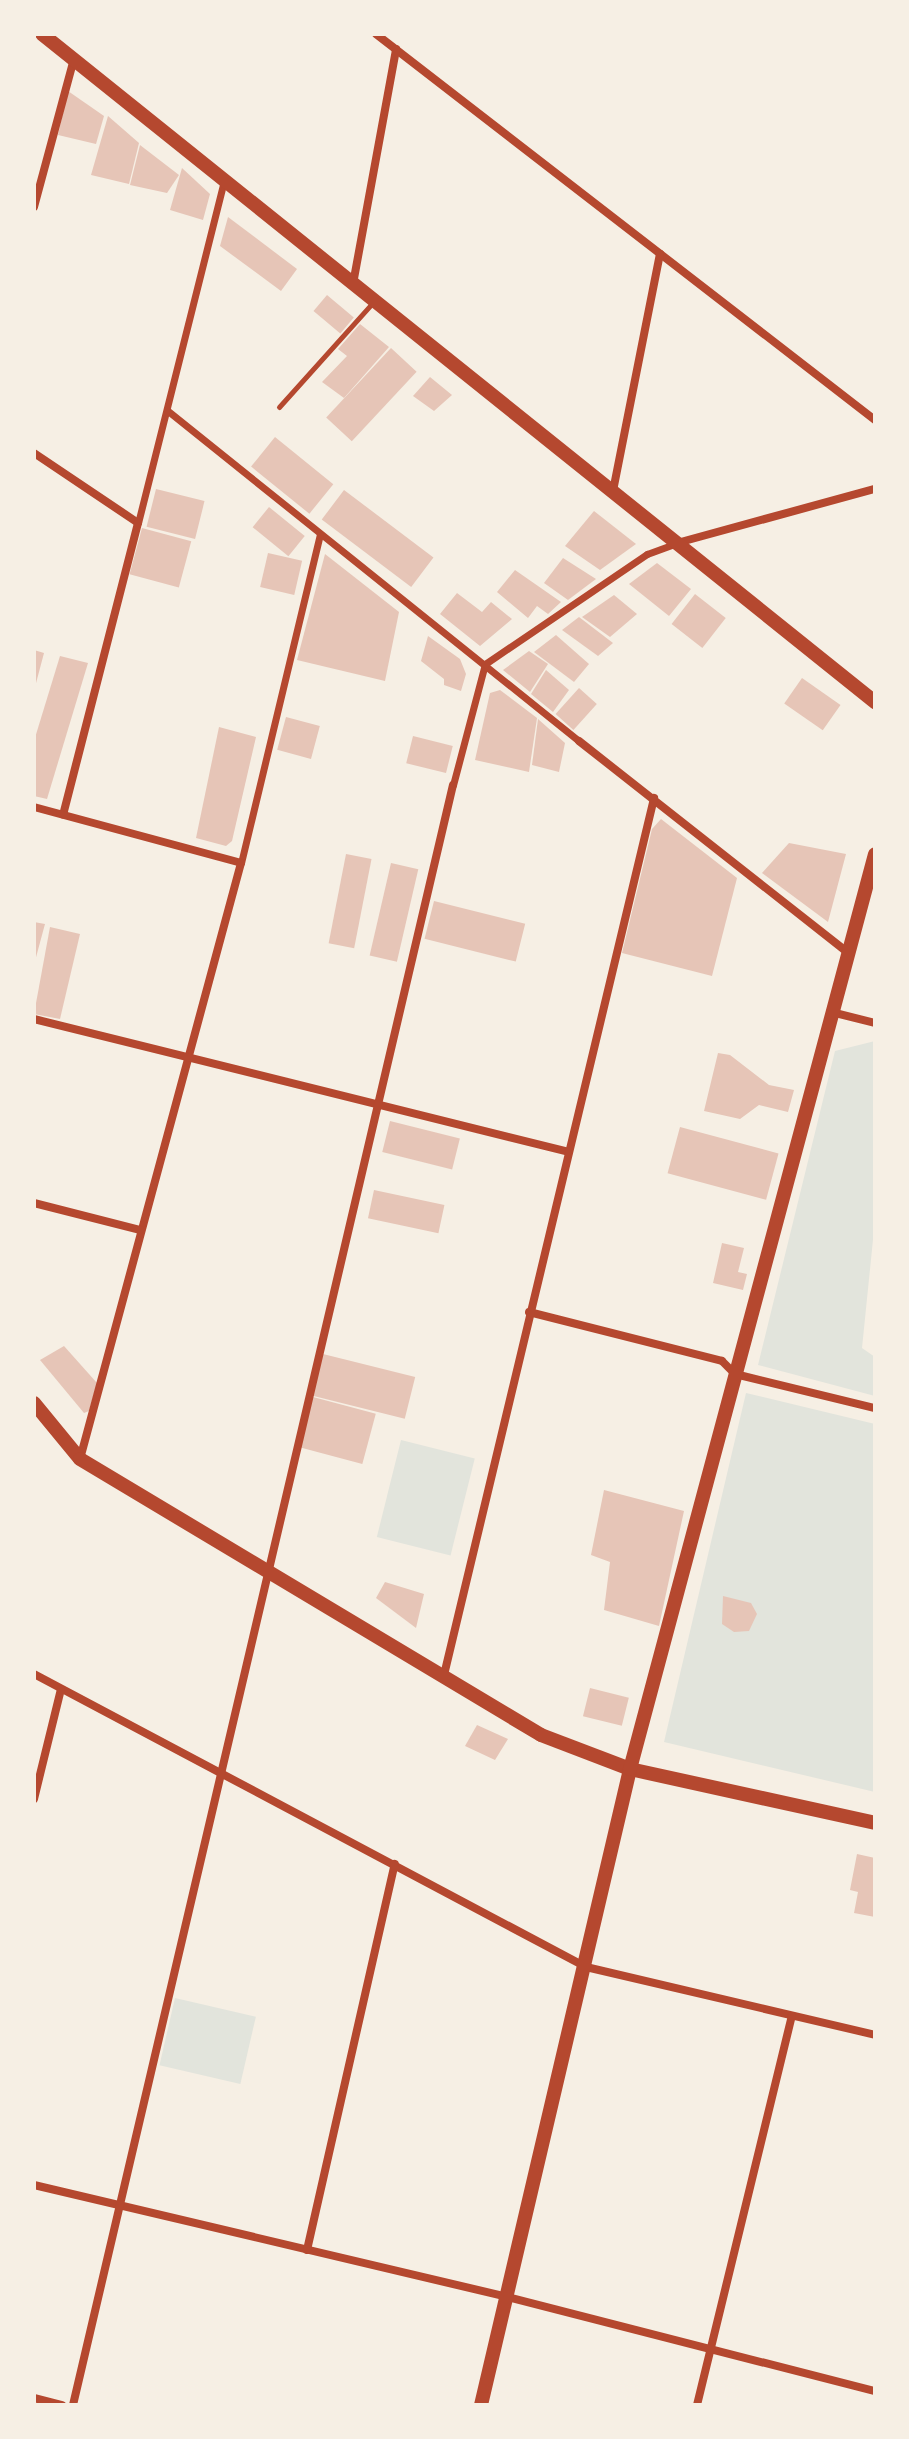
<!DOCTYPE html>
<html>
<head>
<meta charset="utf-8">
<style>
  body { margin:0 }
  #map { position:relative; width:909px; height:2439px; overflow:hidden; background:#f6efe4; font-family:Signika,sans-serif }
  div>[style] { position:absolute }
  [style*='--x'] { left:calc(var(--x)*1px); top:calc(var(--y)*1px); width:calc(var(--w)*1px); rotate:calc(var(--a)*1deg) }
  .green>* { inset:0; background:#e2e4dc; transform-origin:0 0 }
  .building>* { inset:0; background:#e6c5b7; transform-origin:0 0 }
  .service>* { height:5px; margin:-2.5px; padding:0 2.5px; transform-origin:2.5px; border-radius:2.5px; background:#b5482f }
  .pedestrian>* { height:7px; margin:-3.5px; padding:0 3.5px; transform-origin:3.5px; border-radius:3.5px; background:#b5482f }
  .minor>* { height:8px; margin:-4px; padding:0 4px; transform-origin:4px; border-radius:4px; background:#b5482f }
  .tertiary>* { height:14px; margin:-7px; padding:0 7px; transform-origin:7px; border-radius:7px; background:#b5482f }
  span { translate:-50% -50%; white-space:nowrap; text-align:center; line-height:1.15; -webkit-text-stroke:6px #f6efe4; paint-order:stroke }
  .frame { position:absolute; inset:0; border:36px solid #f6efe4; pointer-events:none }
</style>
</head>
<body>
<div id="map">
  <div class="green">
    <i style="clip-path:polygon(875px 1041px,875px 1220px,862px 1348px,875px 1357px,875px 1396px,758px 1365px,835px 1051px)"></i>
    <i style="clip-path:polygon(746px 1393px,875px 1424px,875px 1792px,664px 1742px)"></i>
    <i style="left:401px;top:1440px;width:76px;height:100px;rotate:14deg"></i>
    <i style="left:175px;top:1998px;width:83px;height:69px;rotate:13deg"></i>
  </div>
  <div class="building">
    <i style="clip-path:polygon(68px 91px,104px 116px,96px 144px,58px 135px)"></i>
    <i style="clip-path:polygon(108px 116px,139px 143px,129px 184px,91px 175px)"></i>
    <i style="clip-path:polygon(140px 145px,179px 175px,167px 193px,130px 185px)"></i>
    <i style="clip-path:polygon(182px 168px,210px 194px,203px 220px,170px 210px)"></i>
    <i style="clip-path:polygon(228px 217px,297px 269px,281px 291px,220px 246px)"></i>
    <i style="left:327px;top:295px;width:35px;height:21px;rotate:40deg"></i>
    <i style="clip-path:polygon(360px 324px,389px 347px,344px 398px,322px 382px,347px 356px,338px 349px)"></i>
    <i style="left:391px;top:348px;width:35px;height:95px;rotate:43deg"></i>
    <i style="clip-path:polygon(430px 377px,452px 395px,434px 411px,413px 396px)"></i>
    <i style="left:275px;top:437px;width:75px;height:38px;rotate:39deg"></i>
    <i style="left:156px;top:489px;width:50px;height:39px;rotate:14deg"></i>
    <i style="left:344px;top:490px;width:112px;height:37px;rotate:37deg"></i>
    <i style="left:269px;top:507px;width:46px;height:26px;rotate:39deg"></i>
    <i style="clip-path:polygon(594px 511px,636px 544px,600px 570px,565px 546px)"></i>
    <i style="left:142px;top:528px;width:51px;height:48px;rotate:15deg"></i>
    <i style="left:268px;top:553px;width:35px;height:35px;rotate:13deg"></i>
    <i style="clip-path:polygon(325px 554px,399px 612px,385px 681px,297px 660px)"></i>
    <i style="clip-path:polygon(563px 558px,596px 579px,568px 600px,544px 583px)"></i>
    <i style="clip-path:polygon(657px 563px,691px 589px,669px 616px,629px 584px)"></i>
    <i style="clip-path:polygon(515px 570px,561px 602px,548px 614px,537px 606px,528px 618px,497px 592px)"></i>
    <i style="clip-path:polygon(457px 593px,482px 612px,491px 602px,512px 619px,480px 646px,440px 614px)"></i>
    <i style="left:695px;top:594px;width:39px;height:38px;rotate:38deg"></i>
    <i style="clip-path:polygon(614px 595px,637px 614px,610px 637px,582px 617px)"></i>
    <i style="clip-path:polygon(579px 617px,613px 643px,598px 656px,562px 630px)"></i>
    <i style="clip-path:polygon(556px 635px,589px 664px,574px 682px,534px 652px)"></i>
    <i style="clip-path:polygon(428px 636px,460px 659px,466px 674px,461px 691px,444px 685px,444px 679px,421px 661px)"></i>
    <i style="clip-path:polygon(34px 650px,44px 653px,35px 687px,34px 687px)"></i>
    <i style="clip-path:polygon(529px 651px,548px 664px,530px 692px,503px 670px)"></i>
    <i style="clip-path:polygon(60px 656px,88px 663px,47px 799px,34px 796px,34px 741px)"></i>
    <i style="clip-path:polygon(546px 670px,569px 690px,553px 712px,531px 694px)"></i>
    <i style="left:802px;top:678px;width:47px;height:31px;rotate:35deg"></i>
    <i style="left:579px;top:688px;width:24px;height:35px;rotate:42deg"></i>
    <i style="clip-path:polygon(500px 690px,537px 718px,529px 772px,475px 760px,490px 693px)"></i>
    <i style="left:286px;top:717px;width:35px;height:34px;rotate:15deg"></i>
    <i style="clip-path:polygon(538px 719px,565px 743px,559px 772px,532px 765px)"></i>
    <i style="clip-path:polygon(219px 727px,256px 737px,232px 841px,226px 846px,196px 838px)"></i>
    <i style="left:413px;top:736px;width:41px;height:28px;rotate:14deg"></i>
    <i style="clip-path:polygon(661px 819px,737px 878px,712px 976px,622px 953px,652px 829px)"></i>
    <i style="clip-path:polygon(789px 843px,846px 854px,828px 922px,762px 873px)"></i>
    <i style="left:346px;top:854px;width:26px;height:91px;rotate:11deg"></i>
    <i style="left:391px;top:863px;width:28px;height:95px;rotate:13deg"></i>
    <i style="left:434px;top:901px;width:94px;height:39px;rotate:14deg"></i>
    <i style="clip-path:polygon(34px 922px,45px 924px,35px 961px,34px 961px)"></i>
    <i style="clip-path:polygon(50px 927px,80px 934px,60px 1019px,34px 1014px)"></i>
    <i style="clip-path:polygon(718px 1053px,730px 1055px,769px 1085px,794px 1090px,788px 1112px,759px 1105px,740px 1119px,704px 1111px)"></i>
    <i style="left:390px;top:1121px;width:72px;height:32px;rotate:14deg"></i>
    <i style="left:680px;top:1127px;width:102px;height:48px;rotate:15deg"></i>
    <i style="left:374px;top:1190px;width:72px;height:29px;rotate:12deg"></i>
    <i style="clip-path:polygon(722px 1243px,744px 1248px,738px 1272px,747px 1274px,743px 1290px,713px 1283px)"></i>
    <i style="clip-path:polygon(64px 1346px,97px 1383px,89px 1411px,84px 1413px,40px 1360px)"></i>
    <i style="left:323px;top:1354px;width:95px;height:43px;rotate:14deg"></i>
    <i style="left:313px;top:1397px;width:65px;height:52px;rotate:15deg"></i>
    <i style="clip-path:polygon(604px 1490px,684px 1511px,659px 1626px,604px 1610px,610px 1562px,591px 1555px)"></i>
    <i style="clip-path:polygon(385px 1582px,424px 1594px,416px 1628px,376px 1598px)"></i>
    <i style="clip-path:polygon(723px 1596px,751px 1603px,757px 1614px,749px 1631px,734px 1632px,722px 1624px)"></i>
    <i style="left:590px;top:1688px;width:40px;height:29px;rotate:14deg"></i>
    <i style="clip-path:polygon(477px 1725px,508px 1739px,495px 1760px,465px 1746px)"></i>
    <i style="clip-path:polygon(857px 1854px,875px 1858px,875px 1917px,854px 1913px,858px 1892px,850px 1890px)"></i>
  </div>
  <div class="service">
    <i style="--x:279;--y:407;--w:142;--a:-48.1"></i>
  </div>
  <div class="pedestrian">
    <i style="--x:168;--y:411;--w:527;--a:38.76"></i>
    <i style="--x:138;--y:523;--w:354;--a:-75.9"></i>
    <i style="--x:453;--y:785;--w:125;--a:-75.2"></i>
    <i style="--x:485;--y:664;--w:196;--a:-34.2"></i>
    <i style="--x:647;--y:554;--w:32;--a:-20"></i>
    <i style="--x:241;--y:863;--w:337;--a:-76.5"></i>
  </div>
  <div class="minor">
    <i style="--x:376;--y:34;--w:631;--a:37.72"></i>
    <i style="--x:34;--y:207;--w:153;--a:-74.9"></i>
    <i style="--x:353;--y:284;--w:239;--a:-79.6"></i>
    <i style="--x:34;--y:453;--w:125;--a:33.9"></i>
    <i style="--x:138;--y:523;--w:301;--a:104.4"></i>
    <i style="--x:613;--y:491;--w:242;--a:-78.8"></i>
    <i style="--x:677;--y:543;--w:205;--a:-15.3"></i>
    <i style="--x:579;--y:741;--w:342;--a:38.2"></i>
    <i style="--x:34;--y:807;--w:214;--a:15.1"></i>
    <i style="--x:241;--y:863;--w:617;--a:105.12"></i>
    <i style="--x:831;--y:1012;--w:45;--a:14"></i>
    <i style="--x:34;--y:1019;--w:551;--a:13.96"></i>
    <i style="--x:34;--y:1203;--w:109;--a:14.3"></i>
    <i style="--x:529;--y:1312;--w:199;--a:14.2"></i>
    <i style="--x:722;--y:1361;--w:18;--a:45"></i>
    <i style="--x:735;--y:1374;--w:144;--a:13.7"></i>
    <i style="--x:34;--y:1674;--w:625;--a:27.96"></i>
    <i style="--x:586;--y:1967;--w:297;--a:13.2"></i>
    <i style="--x:444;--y:1675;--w:902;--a:-76.53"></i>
    <i style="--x:34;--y:1799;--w:113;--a:-76.2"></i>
    <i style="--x:34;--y:2185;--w:483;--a:13.3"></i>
    <i style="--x:504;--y:2296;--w:383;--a:14.4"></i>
    <i style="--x:307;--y:2250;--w:396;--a:-77.2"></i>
    <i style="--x:34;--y:2398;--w:29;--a:14"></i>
    <i style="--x:73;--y:2405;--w:1664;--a:-76.8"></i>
    <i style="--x:697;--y:2405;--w:400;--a:-76.3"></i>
  </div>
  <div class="tertiary">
    <i style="--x:42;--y:34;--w:1068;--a:38.73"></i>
    <i style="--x:34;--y:1403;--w:72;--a:50.6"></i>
    <i style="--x:80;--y:1459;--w:537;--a:30.91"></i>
    <i style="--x:541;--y:1735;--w:95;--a:20.9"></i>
    <i style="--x:630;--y:1769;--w:251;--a:12.4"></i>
    <i style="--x:481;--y:2405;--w:653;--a:-76.81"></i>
    <i style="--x:630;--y:1769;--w:947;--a:-75.01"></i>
  </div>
  <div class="frame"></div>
</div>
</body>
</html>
